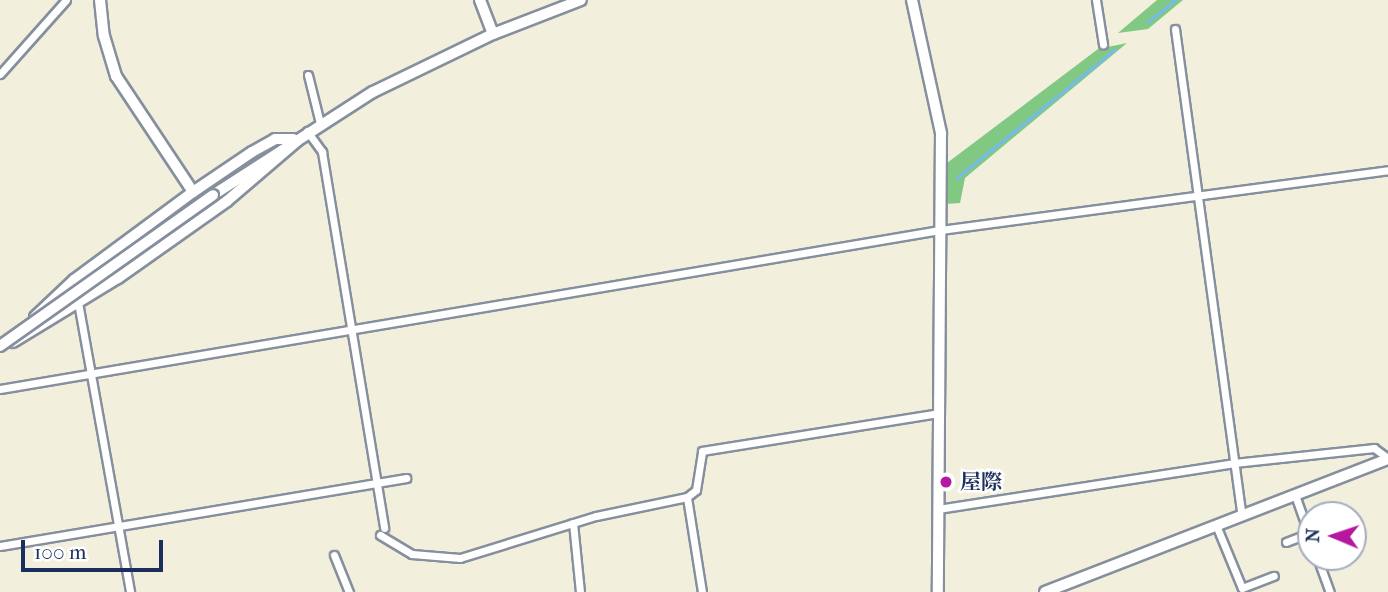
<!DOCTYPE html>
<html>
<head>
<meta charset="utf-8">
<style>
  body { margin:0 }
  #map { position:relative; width:1388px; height:592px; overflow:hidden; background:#f2efdc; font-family:"IM FELL French Canon","Noto Serif JP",serif }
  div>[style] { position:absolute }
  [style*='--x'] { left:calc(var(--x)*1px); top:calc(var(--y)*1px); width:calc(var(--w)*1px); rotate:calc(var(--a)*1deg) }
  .green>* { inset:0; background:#81c883 }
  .stream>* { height:2.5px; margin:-1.25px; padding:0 1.25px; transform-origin:1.25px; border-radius:1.25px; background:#76baec }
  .roads { filter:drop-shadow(2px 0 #868f9d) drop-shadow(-2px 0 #868f9d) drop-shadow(0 2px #868f9d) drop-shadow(0 -2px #868f9d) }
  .minor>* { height:7px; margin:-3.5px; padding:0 3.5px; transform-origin:3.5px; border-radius:3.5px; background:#fff }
  .tertiary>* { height:10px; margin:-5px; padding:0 5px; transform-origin:5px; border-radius:5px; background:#fff }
  .bridges { filter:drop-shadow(2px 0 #868f9d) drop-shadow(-2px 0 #868f9d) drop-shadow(0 2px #868f9d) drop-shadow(0 -2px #868f9d) }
  .tertiary-bridge>* { height:10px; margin:-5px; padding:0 5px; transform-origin:5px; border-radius:5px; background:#fff }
  .dots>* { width:19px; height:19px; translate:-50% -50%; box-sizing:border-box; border:4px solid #fff; border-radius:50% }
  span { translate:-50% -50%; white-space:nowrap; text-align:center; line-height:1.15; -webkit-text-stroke:5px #fff; paint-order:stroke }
  .poi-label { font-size:21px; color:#1b2f5e; font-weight:700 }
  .left { translate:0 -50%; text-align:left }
  .north { position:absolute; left:1297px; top:501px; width:70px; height:70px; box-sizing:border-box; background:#fff; border:2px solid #a4acbf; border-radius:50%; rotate:272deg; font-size:19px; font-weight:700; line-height:28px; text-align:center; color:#1b2f5e }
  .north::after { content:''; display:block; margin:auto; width:24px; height:32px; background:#b5179e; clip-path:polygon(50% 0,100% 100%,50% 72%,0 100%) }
  .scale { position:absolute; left:21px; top:540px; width:142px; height:32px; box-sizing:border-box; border:4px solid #1b2f5e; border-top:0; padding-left:9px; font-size:21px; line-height:24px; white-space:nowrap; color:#1b2f5e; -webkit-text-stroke:5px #fff; paint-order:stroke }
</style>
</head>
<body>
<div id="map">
  <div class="green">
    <i style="clip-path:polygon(1157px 0,1183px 0,1148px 29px,1118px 33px)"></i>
    <i style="clip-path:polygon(1127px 43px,965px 178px,960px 203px,945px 204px,947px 163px,1098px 49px)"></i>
  </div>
  <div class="stream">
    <i style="--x:1148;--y:22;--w:35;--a:-39"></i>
    <i style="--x:957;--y:178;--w:203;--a:-39.2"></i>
  </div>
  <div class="roads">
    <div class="minor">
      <i style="--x:1096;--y:0;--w:45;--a:81"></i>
      <i style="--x:1175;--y:29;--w:491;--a:82.2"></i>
      <i style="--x:0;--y:74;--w:99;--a:-48.3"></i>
      <i style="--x:308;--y:75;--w:49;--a:76"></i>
      <i style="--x:307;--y:131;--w:26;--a:54"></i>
      <i style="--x:322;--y:152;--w:381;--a:80.6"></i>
      <i style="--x:74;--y:280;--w:317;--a:79.8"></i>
      <i style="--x:0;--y:389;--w:953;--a:-9.6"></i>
      <i style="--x:940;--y:230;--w:452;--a:-7.6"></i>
      <i style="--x:1295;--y:495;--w:48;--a:70.4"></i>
      <i style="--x:938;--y:509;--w:300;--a:-8.8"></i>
      <i style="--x:1234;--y:463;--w:141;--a:-6.1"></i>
      <i style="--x:1374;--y:448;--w:17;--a:36"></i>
      <i style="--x:573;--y:523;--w:69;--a:84.2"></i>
      <i style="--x:1216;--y:525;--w:68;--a:67.6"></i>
      <i style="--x:1242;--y:588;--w:34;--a:-21"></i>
      <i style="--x:380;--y:535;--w:37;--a:31"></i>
      <i style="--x:412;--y:554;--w:48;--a:4.8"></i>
      <i style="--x:460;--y:558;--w:142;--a:-17.2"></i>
      <i style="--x:596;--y:516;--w:93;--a:-11.8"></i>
      <i style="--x:1286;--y:542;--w:25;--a:-21"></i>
      <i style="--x:0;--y:546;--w:412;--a:-9.5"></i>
      <i style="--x:334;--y:555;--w:40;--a:68"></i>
      <i style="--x:1317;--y:557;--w:37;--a:70"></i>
      <i style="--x:702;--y:592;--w:96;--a:-99"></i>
      <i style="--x:687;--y:497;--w:11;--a:-38"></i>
      <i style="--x:696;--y:490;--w:39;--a:-81"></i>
      <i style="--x:702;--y:451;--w:239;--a:-9.1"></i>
    </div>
    <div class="tertiary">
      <i style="--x:100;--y:0;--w:36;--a:84"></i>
      <i style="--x:104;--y:36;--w:42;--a:73.3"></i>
      <i style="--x:116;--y:76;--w:139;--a:56.4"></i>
      <i style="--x:480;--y:0;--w:36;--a:69"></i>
      <i style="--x:912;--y:0;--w:136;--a:77.7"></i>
      <i style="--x:941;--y:133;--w:459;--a:90.4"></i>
      <i style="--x:213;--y:195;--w:190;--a:-32.8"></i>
      <i style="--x:373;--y:92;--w:133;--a:-25.8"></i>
      <i style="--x:493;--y:34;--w:94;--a:-21.1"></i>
      <i style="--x:35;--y:317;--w:54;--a:-43.5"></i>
      <i style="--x:74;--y:280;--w:148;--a:-36.5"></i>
      <i style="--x:193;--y:192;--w:71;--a:-34.1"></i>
      <i style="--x:252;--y:152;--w:26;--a:-29"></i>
      <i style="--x:275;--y:139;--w:18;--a:0"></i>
      <i style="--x:13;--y:342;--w:123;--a:-31.4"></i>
      <i style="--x:118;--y:278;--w:133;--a:-35.2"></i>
      <i style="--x:227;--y:201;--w:92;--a:-40.6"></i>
      <i style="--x:1045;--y:592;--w:368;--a:-21.2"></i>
    </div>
  </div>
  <div class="bridges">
    <div class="tertiary-bridge">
      <i style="--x:0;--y:346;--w:261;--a:-35.3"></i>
    </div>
  </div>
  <div class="dots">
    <i style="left:946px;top:482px;background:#b5179e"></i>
  </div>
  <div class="poi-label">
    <span class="left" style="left:960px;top:482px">屋際</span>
  </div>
  <div class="north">N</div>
  <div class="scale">100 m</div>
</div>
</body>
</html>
